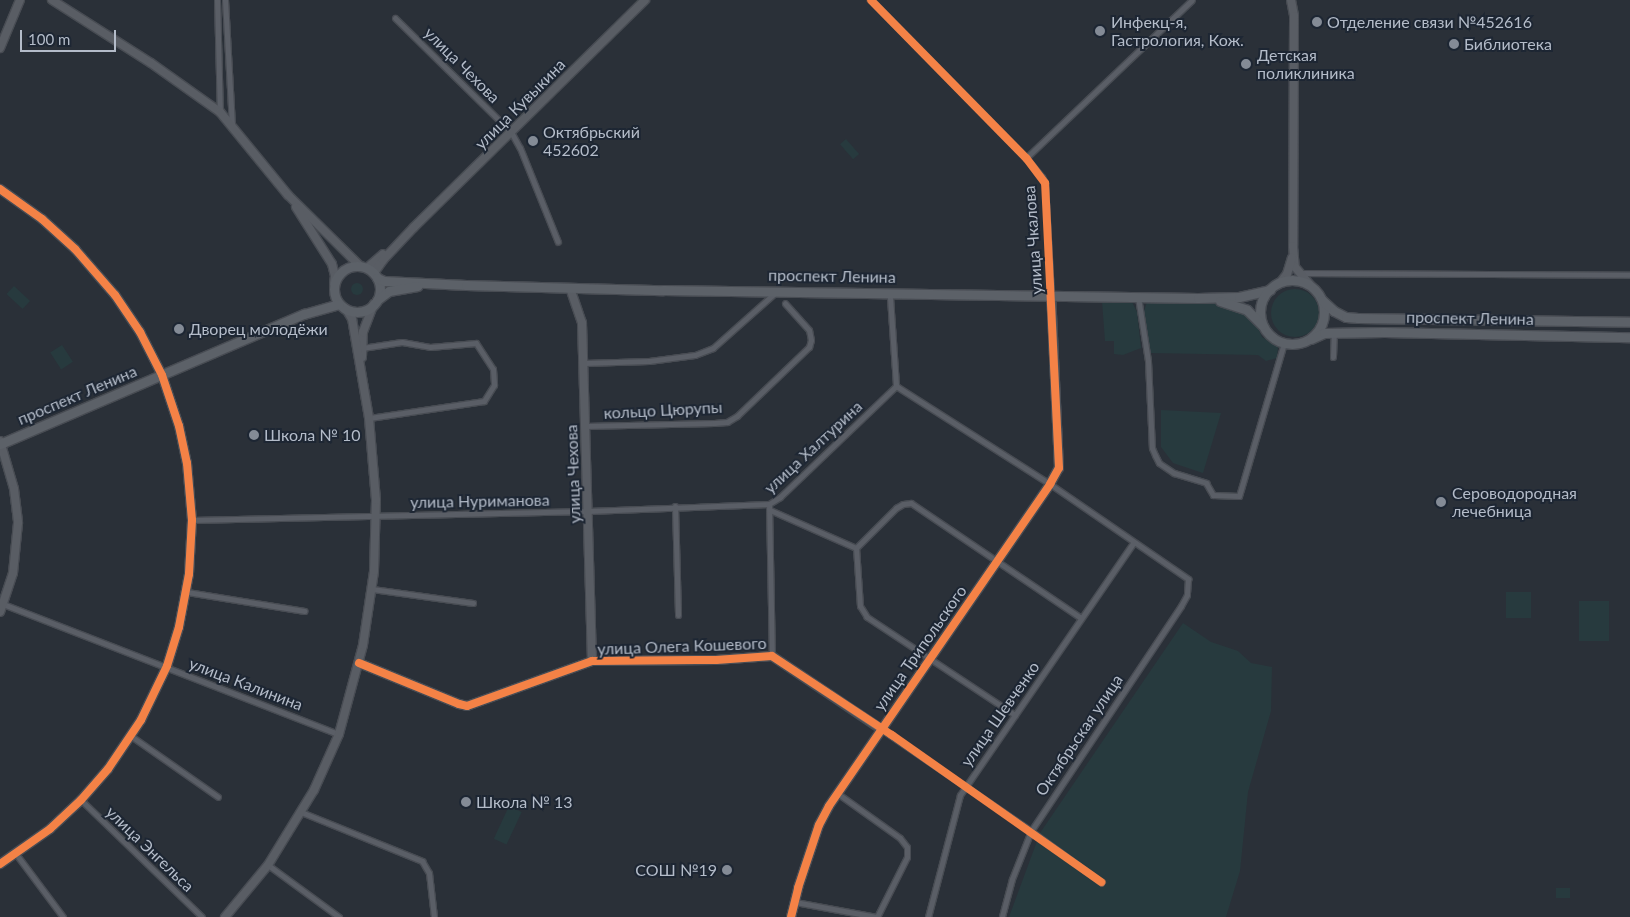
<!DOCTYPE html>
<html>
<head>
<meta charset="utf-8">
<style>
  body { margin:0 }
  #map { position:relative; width:1630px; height:917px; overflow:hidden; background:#2a3038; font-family:Lato,sans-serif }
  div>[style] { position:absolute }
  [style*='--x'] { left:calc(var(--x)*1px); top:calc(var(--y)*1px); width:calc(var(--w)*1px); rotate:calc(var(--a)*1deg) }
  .green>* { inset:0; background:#273a3e; transform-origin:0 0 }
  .round { border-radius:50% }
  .roads { filter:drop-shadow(1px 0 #484c53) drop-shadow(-1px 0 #484c53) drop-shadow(0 1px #484c53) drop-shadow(0 -1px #484c53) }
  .street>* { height:5px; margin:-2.5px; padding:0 2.5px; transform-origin:2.5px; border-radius:2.5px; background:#5a5e66 }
  .secondary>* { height:8px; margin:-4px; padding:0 4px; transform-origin:4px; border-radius:4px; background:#595d64 }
  .primary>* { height:9px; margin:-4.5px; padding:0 4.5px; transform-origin:4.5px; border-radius:4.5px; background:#5c6168 }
  .primary>.ring { margin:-4.5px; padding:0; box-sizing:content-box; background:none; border:9px solid #5c6168; border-radius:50% }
  .cycleway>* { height:8px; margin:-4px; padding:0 4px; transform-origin:4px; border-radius:4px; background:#f48246 }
  .dots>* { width:14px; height:14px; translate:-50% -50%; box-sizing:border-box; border:2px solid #1d2633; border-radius:50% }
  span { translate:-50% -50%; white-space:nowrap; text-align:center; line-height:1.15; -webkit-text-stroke:4px #1d2633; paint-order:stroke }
  .poi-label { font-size:16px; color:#b4bcc9 }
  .left { translate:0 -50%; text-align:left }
  .right { translate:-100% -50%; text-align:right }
  .street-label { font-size:16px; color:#b4bcc9 }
  .scale { position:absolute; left:20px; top:30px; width:96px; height:22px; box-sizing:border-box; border:2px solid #b4bcc9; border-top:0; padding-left:6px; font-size:15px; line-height:18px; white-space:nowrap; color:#b4bcc9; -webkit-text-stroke:4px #1d2633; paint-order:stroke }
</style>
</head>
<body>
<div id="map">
  <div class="green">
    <i style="left:846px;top:139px;width:20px;height:8px;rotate:49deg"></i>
    <i class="round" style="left:351px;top:283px;width:12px;height:12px"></i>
    <i style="left:14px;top:286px;width:22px;height:11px;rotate:43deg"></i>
    <i class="round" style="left:1271px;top:289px;width:48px;height:48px"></i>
    <i style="clip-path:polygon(1102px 301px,1132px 302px,1137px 312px,1141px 348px,1123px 355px,1114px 354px,1114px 341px,1105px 341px)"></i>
    <i style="clip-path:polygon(1147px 302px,1226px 304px,1241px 309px,1255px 321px,1262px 337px,1278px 347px,1277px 358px,1266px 361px,1258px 355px,1150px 353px,1144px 311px)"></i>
    <i style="left:62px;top:345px;width:20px;height:14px;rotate:57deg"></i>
    <i style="clip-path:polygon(1161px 410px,1221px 413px,1203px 473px,1173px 463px,1161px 447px)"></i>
    <i style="left:1506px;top:592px;width:25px;height:26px"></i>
    <i style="left:1609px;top:601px;width:40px;height:30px;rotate:90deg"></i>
    <i style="clip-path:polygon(1183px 623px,1211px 642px,1238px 651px,1251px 663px,1272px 667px,1271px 711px,1248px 792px,1240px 871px,1226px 917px,1009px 917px,1040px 833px)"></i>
    <i style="left:509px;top:806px;width:14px;height:36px;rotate:25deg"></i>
    <i style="left:1556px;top:888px;width:14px;height:10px"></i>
  </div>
  <div class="roads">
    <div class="street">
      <i style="--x:217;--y:0;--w:112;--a:88.5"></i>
      <i style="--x:225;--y:0;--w:125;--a:86.8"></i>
      <i style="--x:871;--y:0;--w:221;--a:45.5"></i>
      <i style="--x:1026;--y:158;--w:25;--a:50"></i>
      <i style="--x:1042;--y:177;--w:7;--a:63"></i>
      <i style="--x:1045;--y:183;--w:112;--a:86.9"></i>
      <i style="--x:395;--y:18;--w:163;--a:44.5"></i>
      <i style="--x:511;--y:132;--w:18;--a:61"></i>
      <i style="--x:520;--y:148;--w:101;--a:68"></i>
      <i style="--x:1026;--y:158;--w:229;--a:-43.6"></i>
      <i style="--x:1300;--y:273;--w:330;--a:0.3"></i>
      <i style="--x:890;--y:297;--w:89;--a:86.1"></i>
      <i style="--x:1138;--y:297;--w:65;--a:81.1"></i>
      <i style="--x:1148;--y:361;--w:87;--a:87.4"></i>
      <i style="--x:1152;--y:448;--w:8;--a:67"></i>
      <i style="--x:1155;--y:455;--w:9;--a:63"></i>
      <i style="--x:1159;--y:463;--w:18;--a:34"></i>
      <i style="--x:1174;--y:473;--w:34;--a:17"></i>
      <i style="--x:1206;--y:483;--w:14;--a:60"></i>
      <i style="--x:1213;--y:495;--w:26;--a:2"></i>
      <i style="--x:1239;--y:496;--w:159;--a:-73.6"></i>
      <i style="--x:362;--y:348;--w:40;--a:-8.5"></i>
      <i style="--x:402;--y:342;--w:28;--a:10"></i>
      <i style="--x:430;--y:347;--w:46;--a:-5"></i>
      <i style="--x:476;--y:343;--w:31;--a:57"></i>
      <i style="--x:493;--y:369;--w:16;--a:86"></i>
      <i style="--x:494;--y:385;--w:19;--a:122"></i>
      <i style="--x:484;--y:401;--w:116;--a:171.6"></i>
      <i style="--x:1333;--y:357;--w:24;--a:-88"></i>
      <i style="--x:584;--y:363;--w:65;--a:-1.8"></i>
      <i style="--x:649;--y:361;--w:46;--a:-7.4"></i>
      <i style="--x:695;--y:355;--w:19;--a:-21"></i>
      <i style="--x:713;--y:348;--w:84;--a:-41.6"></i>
      <i style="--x:896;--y:386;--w:183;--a:32.5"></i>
      <i style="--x:1050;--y:484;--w:168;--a:34.5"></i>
      <i style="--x:1188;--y:579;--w:16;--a:94"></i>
      <i style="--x:1187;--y:595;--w:13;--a:119"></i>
      <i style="--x:1181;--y:606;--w:270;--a:123.7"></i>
      <i style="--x:1031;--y:831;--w:52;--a:111.6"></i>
      <i style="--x:1012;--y:879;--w:39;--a:105"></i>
      <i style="--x:585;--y:426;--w:129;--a:-1.3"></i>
      <i style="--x:714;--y:423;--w:13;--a:-4"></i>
      <i style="--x:727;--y:422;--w:12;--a:-31"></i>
      <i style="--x:737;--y:416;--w:100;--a:-43.8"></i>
      <i style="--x:809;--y:347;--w:7;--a:-74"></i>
      <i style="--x:811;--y:340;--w:10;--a:-101"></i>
      <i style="--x:809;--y:330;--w:36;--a:-132"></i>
      <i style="--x:769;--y:504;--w:152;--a:88.9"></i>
      <i style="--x:675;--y:506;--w:109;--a:88.4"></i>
      <i style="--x:770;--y:510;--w:94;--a:23.8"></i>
      <i style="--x:192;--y:520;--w:396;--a:-1.3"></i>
      <i style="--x:588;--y:511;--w:181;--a:-2.2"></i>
      <i style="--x:769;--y:504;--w:13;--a:-32"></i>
      <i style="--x:780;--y:497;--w:161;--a:-43.7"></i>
      <i style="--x:372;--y:589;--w:102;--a:7.9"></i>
      <i style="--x:187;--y:592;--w:119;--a:9.2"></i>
      <i style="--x:3;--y:604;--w:360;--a:21.2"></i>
      <i style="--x:1015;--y:715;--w:178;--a:-146.5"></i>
      <i style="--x:867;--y:617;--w:13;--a:-122"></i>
      <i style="--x:860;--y:606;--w:58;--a:-93.9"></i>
      <i style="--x:856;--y:548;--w:57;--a:-45"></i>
      <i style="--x:896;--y:508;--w:8;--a:-30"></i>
      <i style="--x:903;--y:504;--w:8;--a:-7"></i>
      <i style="--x:911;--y:503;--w:205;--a:34.1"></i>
      <i style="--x:881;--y:729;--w:181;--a:34.2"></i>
      <i style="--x:1031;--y:831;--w:87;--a:36.1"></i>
      <i style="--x:131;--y:736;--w:106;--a:35"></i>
      <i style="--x:837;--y:793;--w:77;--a:35.5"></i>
      <i style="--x:900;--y:838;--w:11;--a:52"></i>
      <i style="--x:907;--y:847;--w:10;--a:90"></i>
      <i style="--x:907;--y:857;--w:67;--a:116.6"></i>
      <i style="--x:81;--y:800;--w:168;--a:44"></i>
      <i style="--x:301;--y:812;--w:131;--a:22"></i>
      <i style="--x:422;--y:861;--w:14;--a:60"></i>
      <i style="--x:429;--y:873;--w:44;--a:83.5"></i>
      <i style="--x:16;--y:854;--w:79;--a:53.3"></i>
      <i style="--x:268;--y:865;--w:88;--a:36.2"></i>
      <i style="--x:795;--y:902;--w:83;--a:10.4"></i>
      <i style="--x:928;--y:917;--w:126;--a:-75.3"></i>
      <i style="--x:960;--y:795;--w:306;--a:-55.5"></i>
    </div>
    <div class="secondary">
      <i style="--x:52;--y:0;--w:117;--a:32.5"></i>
      <i style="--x:151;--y:63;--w:85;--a:35.4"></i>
      <i style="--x:220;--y:112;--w:107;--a:50.7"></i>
      <i style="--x:288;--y:195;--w:101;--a:44.6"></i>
      <i style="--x:1291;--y:0;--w:16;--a:79"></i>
      <i style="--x:1294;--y:16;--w:230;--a:90.2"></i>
      <i style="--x:1293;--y:246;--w:21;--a:85"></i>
      <i style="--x:1295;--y:267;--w:23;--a:50"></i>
      <i style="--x:0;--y:48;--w:52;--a:-67.4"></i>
      <i style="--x:0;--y:189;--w:52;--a:35.5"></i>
      <i style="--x:42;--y:219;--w:45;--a:42.3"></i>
      <i style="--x:75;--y:249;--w:61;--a:49"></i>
      <i style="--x:115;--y:295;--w:45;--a:56"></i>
      <i style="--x:140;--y:332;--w:48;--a:62.9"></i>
      <i style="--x:162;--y:375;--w:54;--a:71.6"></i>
      <i style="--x:179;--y:426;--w:38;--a:78"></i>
      <i style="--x:187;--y:463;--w:57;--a:85"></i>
      <i style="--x:192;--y:520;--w:54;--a:93.2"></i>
      <i style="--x:189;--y:574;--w:54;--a:100.7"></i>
      <i style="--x:179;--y:627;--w:41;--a:107.1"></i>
      <i style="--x:167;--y:666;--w:60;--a:115.7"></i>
      <i style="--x:141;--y:720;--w:59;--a:124"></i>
      <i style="--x:108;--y:769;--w:41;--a:131.1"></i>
      <i style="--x:81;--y:800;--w:42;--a:136.9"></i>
      <i style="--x:50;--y:829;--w:61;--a:145"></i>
      <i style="--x:296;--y:207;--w:67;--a:57.7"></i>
      <i style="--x:332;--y:264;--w:12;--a:76"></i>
      <i style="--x:335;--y:276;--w:7;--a:98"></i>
      <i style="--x:367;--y:268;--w:21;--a:-41"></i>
      <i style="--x:374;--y:273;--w:16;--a:-55"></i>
      <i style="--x:383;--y:260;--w:45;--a:-46.8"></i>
      <i style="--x:414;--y:227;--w:324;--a:-44.5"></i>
      <i style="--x:1280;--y:283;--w:11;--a:-52"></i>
      <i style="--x:1287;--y:274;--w:17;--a:-73"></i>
      <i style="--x:570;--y:288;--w:37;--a:71"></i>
      <i style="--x:582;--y:323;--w:338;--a:88.3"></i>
      <i style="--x:362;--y:357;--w:25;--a:-88"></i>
      <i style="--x:363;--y:332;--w:30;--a:-69"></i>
      <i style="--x:0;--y:441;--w:50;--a:73.7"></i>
      <i style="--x:14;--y:489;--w:34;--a:83"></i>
      <i style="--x:18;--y:523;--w:50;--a:95.7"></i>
      <i style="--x:13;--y:573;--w:41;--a:108.4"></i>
      <i style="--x:359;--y:663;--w:108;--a:22.3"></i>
      <i style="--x:459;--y:704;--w:8;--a:14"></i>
      <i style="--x:467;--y:706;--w:133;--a:-19.8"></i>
      <i style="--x:592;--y:661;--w:124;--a:-0.5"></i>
      <i style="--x:716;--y:660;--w:56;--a:-4.1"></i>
      <i style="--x:772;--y:656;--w:131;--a:33.8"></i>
      <i style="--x:225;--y:917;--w:67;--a:-50.4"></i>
      <i style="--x:268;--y:865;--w:88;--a:-58.5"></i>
      <i style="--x:314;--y:790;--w:61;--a:-65.9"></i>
      <i style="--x:339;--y:734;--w:92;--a:-74.9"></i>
      <i style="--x:363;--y:645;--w:75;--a:-81.5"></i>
      <i style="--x:374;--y:571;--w:71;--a:-88.4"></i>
      <i style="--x:376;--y:500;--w:82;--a:-94.9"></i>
      <i style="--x:369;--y:418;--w:100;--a:-99.7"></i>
      <i style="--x:352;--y:319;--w:12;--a:-121"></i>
      <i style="--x:791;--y:917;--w:30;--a:-76"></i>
      <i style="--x:798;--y:888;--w:66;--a:-71.6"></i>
      <i style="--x:819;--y:825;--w:21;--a:-62"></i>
      <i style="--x:829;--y:806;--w:391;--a:-55.5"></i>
      <i style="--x:1050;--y:484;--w:18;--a:-61"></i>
      <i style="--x:1059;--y:468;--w:173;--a:-92.6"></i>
    </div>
    <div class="primary">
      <i class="ring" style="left:334px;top:266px;width:37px;height:37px"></i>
      <i style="--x:377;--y:278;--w:8;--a:23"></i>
      <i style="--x:384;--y:281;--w:82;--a:2.8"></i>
      <i style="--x:466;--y:285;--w:197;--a:1.5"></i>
      <i style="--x:663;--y:290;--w:535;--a:0.86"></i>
      <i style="--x:1198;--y:298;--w:41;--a:-1.4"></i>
      <i style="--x:1239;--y:297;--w:32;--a:-13"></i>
      <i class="ring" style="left:1260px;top:280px;width:55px;height:55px"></i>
      <i style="--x:377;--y:300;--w:15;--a:-37"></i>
      <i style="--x:389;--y:291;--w:29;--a:-10"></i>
      <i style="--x:1322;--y:300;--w:16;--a:43"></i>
      <i style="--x:1334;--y:311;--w:13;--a:27"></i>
      <i style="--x:1346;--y:317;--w:12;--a:5"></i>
      <i style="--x:1358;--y:318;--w:272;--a:0.8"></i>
      <i style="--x:1220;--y:301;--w:28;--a:18"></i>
      <i style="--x:1247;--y:310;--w:21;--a:45"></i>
      <i style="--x:1311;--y:339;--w:14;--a:-25"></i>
      <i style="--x:1324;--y:333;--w:60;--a:-1"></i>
      <i style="--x:1384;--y:332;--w:246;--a:1.2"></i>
      <i style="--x:0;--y:444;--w:331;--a:-23.2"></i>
      <i style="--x:304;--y:314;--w:36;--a:-16"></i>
    </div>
  </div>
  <div class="cycleway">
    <i style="--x:0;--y:189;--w:52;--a:35.5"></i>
    <i style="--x:42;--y:219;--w:45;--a:42.3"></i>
    <i style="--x:75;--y:249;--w:61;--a:49"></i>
    <i style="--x:115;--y:295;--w:45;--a:56"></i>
    <i style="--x:140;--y:332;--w:48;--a:62.9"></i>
    <i style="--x:162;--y:375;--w:54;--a:71.6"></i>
    <i style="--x:179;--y:426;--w:38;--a:78"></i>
    <i style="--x:187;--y:463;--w:57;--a:85"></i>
    <i style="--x:192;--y:520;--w:54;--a:93.2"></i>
    <i style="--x:189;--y:574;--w:54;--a:100.7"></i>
    <i style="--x:179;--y:627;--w:41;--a:107.1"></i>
    <i style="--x:167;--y:666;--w:60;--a:115.7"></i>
    <i style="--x:141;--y:720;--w:59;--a:124"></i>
    <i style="--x:108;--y:769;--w:41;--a:131.1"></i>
    <i style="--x:81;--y:800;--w:42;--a:136.9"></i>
    <i style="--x:50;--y:829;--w:61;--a:145"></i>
    <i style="--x:359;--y:663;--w:108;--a:22.3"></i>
    <i style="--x:459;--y:704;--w:8;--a:14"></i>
    <i style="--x:467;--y:706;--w:133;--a:-19.8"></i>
    <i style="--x:592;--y:661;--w:124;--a:-0.5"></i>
    <i style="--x:716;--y:660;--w:56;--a:-4.1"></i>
    <i style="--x:772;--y:656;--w:144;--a:33.4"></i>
    <i style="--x:892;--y:735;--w:256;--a:35.1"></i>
    <i style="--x:791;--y:917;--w:30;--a:-76"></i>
    <i style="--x:798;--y:888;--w:66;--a:-71.6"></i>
    <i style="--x:819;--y:825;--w:21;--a:-62"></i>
    <i style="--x:829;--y:806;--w:391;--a:-55.5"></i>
    <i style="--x:1050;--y:484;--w:18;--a:-61"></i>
    <i style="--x:1059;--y:468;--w:285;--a:-92.8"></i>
    <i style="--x:1045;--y:183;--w:31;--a:-127"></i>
    <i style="--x:1026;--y:158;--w:221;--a:-134.5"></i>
  </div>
  <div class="dots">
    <i style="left:1317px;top:22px;background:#848b96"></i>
    <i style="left:1100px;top:31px;background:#848b96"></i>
    <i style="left:1454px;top:44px;background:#848b96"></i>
    <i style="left:1246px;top:64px;background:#848b96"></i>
    <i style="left:533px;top:141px;background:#848b96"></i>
    <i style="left:179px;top:329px;background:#848b96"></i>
    <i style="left:254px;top:435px;background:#848b96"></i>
    <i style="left:1441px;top:502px;background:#848b96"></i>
    <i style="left:466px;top:802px;background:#848b96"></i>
    <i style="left:727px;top:870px;background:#848b96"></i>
  </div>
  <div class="poi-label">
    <span class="left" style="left:1111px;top:31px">Инфекц-я,<br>Гастрология, Кож.</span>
    <span class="left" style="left:1327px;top:22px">Отделение связи №452616</span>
    <span class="left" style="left:1464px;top:44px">Библиотека</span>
    <span class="left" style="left:1257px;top:64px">Детская<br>поликлиника</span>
    <span class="left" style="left:543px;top:141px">Октябрьский<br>452602</span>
    <span class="left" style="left:189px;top:329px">Дворец молодёжи</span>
    <span class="left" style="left:264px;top:435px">Школа № 10</span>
    <span class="left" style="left:1452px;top:502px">Сероводородная<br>лечебница</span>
    <span class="left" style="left:476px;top:802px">Школа № 13</span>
    <span class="right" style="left:717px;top:870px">СОШ №19</span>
  </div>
  <div class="street-label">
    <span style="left:462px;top:65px;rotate:45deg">улица Чехова</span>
    <span style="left:520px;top:104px;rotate:-45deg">улица Кувыкина</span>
    <span style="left:1033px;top:240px;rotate:-94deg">улица Чкалова</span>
    <span style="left:832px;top:276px;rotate:1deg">проспект Ленина</span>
    <span style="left:1470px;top:318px;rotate:1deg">проспект Ленина</span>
    <span style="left:77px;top:395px;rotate:-23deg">проспект Ленина</span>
    <span style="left:663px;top:410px;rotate:-3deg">кольцо Цюрупы</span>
    <span style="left:813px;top:447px;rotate:-43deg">улица Халтурина</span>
    <span style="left:573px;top:474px;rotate:-92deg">улица Чехова</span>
    <span style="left:480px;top:501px;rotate:-1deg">улица Нуриманова</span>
    <span style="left:682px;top:646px;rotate:-2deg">улица Олега Кошевого</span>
    <span style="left:920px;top:648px;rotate:-55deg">улица Трипольского</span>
    <span style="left:246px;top:684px;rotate:21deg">улица Калинина</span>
    <span style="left:1000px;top:714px;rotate:-55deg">улица Шевченко</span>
    <span style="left:1079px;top:735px;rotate:-56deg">Октябрьская улица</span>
    <span style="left:150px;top:849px;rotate:44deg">улица Энгельса</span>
  </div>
  <div class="scale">100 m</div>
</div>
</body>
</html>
